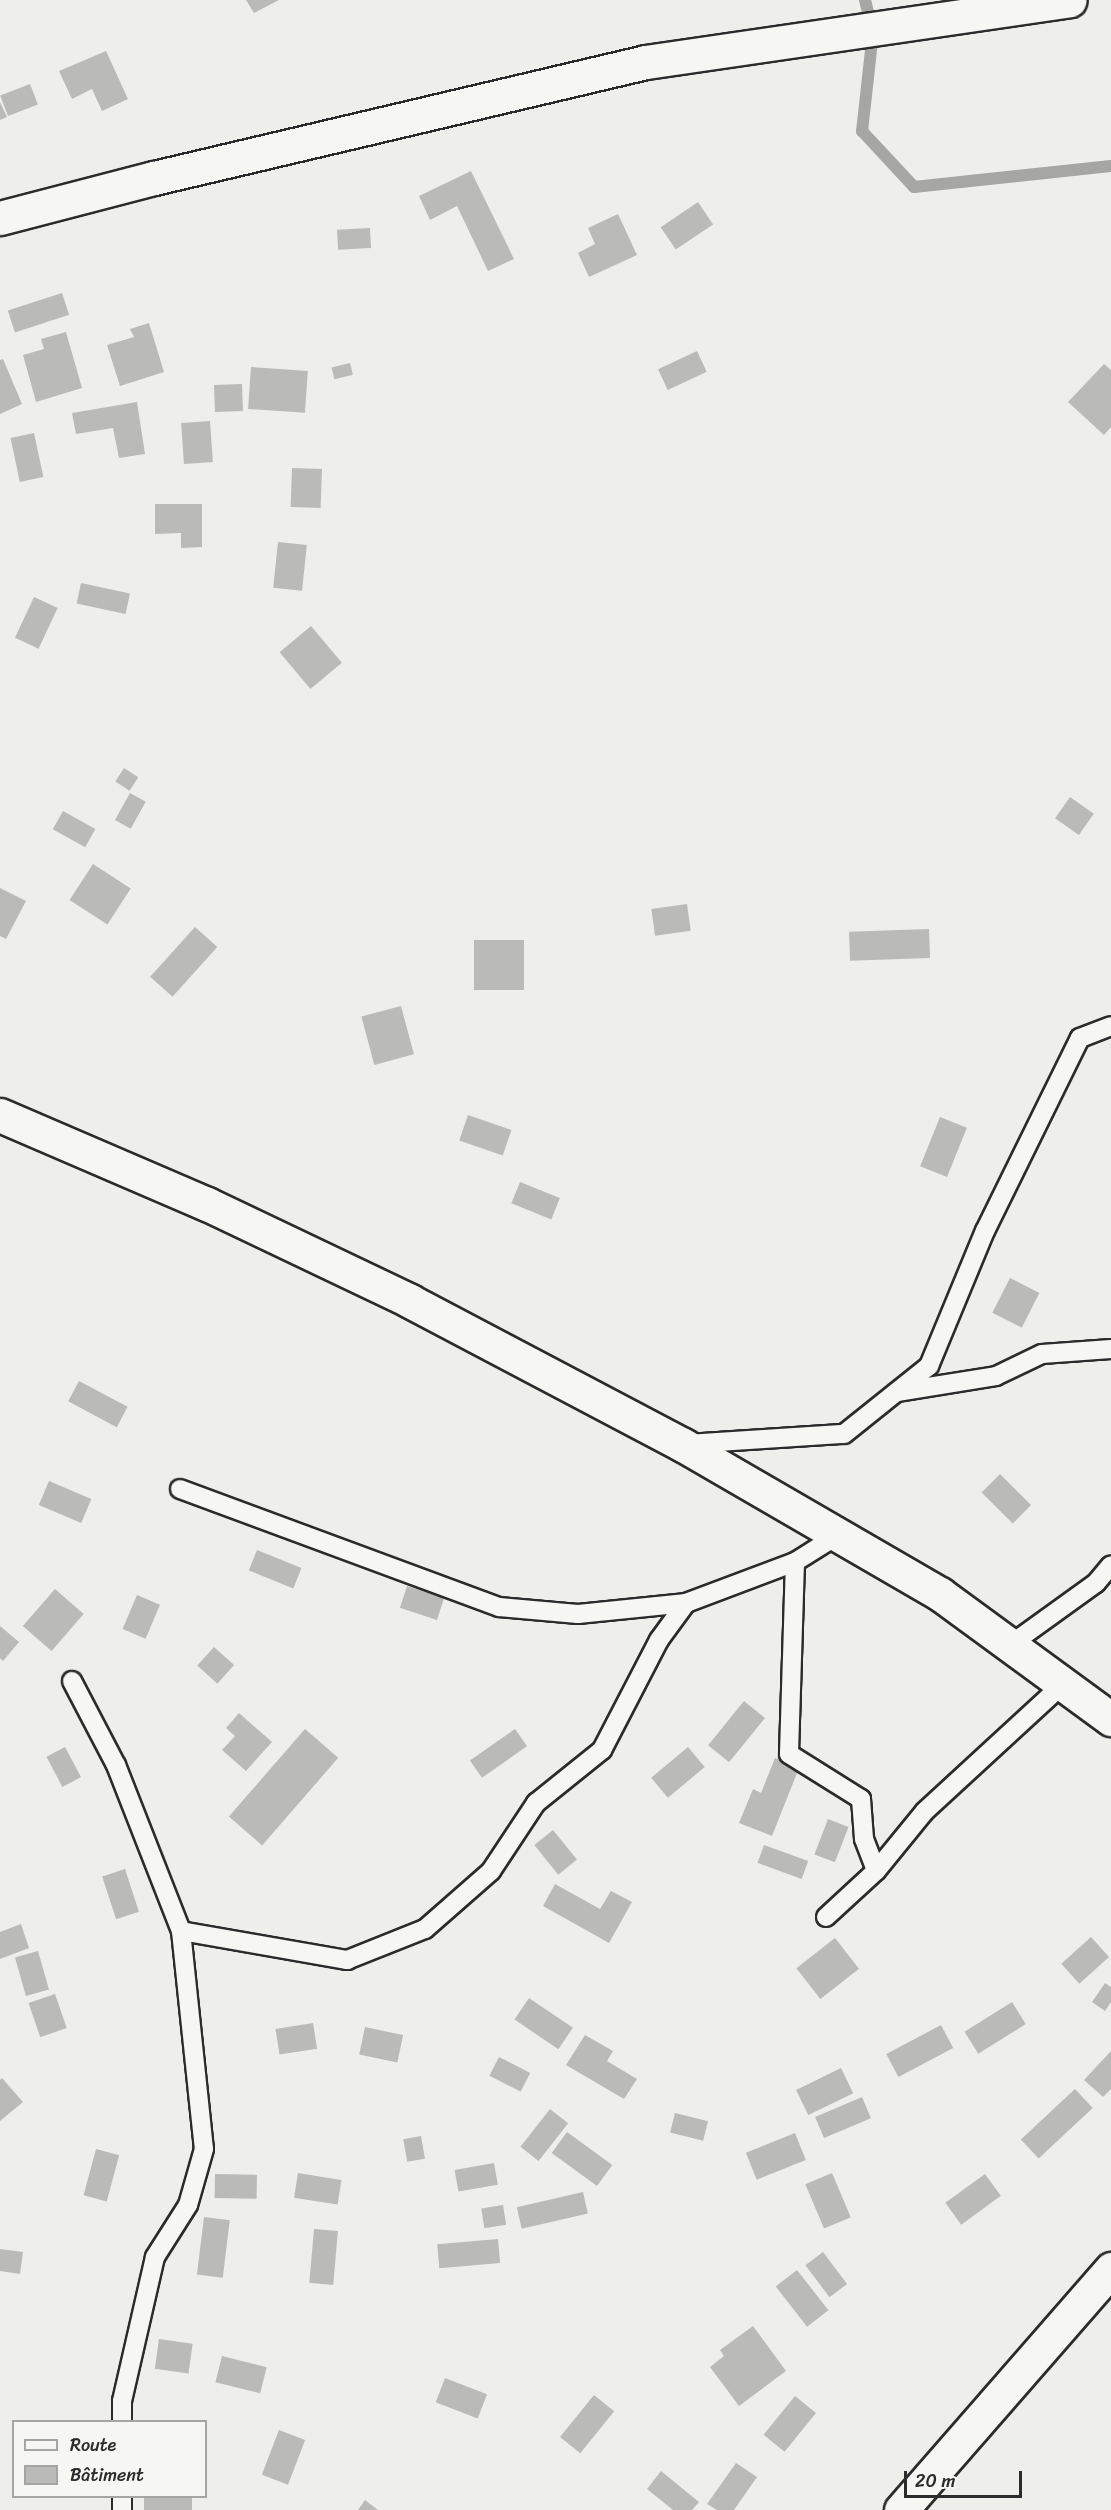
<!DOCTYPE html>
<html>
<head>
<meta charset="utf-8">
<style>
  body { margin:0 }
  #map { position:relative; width:1111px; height:2510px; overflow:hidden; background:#eeeeea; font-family:Sriracha,sans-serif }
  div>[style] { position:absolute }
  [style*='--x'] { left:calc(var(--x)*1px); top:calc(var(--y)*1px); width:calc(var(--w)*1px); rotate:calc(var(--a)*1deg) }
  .stream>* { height:12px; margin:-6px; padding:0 6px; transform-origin:6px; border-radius:6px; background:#a6a6a3 }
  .building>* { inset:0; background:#babab7; transform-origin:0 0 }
  .roads { filter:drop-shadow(2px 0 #2b2b2b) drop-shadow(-2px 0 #2b2b2b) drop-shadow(0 2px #2b2b2b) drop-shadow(0 -2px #2b2b2b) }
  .service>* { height:18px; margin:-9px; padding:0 9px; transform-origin:9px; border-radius:9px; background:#f6f6f2 }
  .minor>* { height:33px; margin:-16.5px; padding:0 16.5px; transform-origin:16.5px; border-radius:16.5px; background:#f6f6f2 }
  .secondary>* { height:33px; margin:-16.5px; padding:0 16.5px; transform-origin:16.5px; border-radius:16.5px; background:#f6f6f2 }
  span { translate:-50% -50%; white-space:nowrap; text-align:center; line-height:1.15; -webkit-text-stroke:5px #f6f6f2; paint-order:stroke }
  .legend { position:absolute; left:12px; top:2420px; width:195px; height:78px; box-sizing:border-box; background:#f6f6f2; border:2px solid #a5a5a2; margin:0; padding:8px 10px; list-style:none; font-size:18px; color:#2b2b2b }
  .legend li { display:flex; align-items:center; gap:12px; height:30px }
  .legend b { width:30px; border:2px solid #a5a5a2 }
  .scale { position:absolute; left:904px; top:2471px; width:118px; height:27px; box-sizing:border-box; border:3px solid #2b2b2b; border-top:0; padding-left:8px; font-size:18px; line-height:21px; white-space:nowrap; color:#2b2b2b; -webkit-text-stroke:4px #f6f6f2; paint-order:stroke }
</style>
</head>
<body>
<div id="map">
  <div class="stream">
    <i style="--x:865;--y:0;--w:33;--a:76"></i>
    <i style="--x:873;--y:32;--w:100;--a:96.3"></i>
    <i style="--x:862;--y:131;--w:76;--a:47.1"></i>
    <i style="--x:914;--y:187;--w:198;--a:-6.1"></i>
  </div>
  <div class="building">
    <i style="clip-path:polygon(246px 0,279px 0,254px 13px)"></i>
    <i style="clip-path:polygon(106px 51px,128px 99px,102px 111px,92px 89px,72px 99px,59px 71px)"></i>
    <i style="left:30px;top:84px;width:22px;height:32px;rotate:69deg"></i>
    <i style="clip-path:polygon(0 102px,7px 117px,0 120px)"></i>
    <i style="clip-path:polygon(471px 171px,514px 259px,488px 271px,457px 206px,430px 220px,419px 196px)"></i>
    <i style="left:698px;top:202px;width:27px;height:45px;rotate:56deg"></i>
    <i style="clip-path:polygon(618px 214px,637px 255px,589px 277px,578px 253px,595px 244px,588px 228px)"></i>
    <i style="left:370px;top:228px;width:20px;height:33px;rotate:87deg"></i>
    <i style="left:62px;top:293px;width:23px;height:57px;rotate:72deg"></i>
    <i style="clip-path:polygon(149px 323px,164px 372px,120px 386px,107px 345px,134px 337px,130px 329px)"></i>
    <i style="clip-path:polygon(66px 332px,82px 388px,36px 402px,23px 355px,44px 349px,41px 339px)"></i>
    <i style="left:697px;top:351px;width:23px;height:43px;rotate:65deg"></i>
    <i style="clip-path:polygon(3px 359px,22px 404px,0 414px,0 360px)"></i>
    <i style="left:350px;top:363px;width:12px;height:19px;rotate:76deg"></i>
    <i style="clip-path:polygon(1104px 364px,1111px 370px,1111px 427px,1104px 435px,1068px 402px)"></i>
    <i style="left:251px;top:367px;width:57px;height:42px;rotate:4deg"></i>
    <i style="left:242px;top:384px;width:27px;height:28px;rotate:88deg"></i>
    <i style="clip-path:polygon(137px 402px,145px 454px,119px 458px,113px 428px,76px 434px,72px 413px)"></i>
    <i style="left:210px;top:421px;width:41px;height:29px;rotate:86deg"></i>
    <i style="left:34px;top:433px;width:45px;height:24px;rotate:78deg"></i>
    <i style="left:292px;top:468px;width:30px;height:39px;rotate:2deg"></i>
    <i style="clip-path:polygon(155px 504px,202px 504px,202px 547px,181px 548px,181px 533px,155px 534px)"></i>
    <i style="left:278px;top:542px;width:29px;height:46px;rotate:6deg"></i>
    <i style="left:81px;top:583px;width:50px;height:21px;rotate:12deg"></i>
    <i style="left:34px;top:597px;width:26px;height:45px;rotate:25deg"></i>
    <i style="left:311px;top:626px;width:48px;height:41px;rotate:50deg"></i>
    <i style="left:124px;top:768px;width:17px;height:16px;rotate:33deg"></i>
    <i style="left:130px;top:793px;width:18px;height:31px;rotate:29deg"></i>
    <i style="left:1070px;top:797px;width:29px;height:26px;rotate:35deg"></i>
    <i style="left:63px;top:811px;width:37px;height:21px;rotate:29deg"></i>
    <i style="left:93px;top:864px;width:45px;height:43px;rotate:33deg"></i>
    <i style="clip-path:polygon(0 888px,26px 901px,6px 939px,0 936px)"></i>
    <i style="left:687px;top:904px;width:27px;height:36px;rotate:82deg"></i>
    <i style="left:195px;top:927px;width:30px;height:67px;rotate:42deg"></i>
    <i style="left:929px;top:929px;width:29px;height:80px;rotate:88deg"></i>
    <i style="left:474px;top:940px;width:50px;height:50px"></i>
    <i style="left:401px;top:1006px;width:50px;height:41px;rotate:75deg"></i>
    <i style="left:468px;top:1115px;width:46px;height:27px;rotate:19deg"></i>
    <i style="left:940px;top:1117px;width:29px;height:53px;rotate:22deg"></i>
    <i style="left:520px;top:1182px;width:43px;height:23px;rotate:22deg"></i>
    <i style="left:1010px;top:1278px;width:33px;height:39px;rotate:27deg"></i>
    <i style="left:79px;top:1381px;width:55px;height:23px;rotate:28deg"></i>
    <i style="left:1000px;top:1474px;width:44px;height:26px;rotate:45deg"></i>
    <i style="left:49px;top:1481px;width:46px;height:26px;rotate:23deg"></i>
    <i style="left:257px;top:1550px;width:48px;height:22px;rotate:22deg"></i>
    <i style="left:407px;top:1586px;width:39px;height:23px;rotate:18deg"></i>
    <i style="left:55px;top:1589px;width:38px;height:49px;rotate:41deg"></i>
    <i style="left:137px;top:1595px;width:25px;height:37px;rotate:23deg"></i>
    <i style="clip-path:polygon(0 1626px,19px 1642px,3px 1661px,0 1658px)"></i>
    <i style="left:214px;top:1647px;width:27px;height:25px;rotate:42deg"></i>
    <i style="left:744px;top:1701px;width:27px;height:57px;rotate:39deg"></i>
    <i style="clip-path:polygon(239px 1713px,272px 1742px,246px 1771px,222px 1750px,235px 1736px,226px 1728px)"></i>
    <i style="left:305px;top:1729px;width:44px;height:116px;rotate:41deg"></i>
    <i style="left:515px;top:1729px;width:21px;height:55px;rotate:55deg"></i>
    <i style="left:65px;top:1747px;width:34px;height:21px;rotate:62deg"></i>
    <i style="left:688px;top:1747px;width:26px;height:48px;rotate:50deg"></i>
    <i style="clip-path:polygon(775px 1758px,799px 1768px,772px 1836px,739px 1823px,753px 1789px,761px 1793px)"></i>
    <i style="left:828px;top:1819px;width:22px;height:38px;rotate:21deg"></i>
    <i style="left:553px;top:1830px;width:38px;height:24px;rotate:51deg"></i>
    <i style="left:764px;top:1845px;width:47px;height:19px;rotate:20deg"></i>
    <i style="left:125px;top:1869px;width:45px;height:24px;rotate:72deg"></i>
    <i style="clip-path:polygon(555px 1884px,600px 1909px,611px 1891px,632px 1902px,609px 1943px,543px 1906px)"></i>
    <i style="clip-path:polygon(21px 1924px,29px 1948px,0 1959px,0 1932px)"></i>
    <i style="left:1091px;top:1937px;width:27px;height:40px;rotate:48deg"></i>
    <i style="left:835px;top:1938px;width:39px;height:49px;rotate:52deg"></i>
    <i style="left:38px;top:1951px;width:40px;height:24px;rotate:74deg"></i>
    <i style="clip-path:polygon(1105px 1983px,1111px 1987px,1111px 2002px,1105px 2011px,1092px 2002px)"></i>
    <i style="left:55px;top:1994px;width:36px;height:28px;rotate:71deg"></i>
    <i style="left:529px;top:1998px;width:53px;height:26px;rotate:34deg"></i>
    <i style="left:1012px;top:2002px;width:26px;height:56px;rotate:58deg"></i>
    <i style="left:313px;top:2023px;width:26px;height:38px;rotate:81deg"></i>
    <i style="left:941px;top:2025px;width:26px;height:62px;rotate:62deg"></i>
    <i style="left:365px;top:2027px;width:39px;height:28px;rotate:12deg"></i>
    <i style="clip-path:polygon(585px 2035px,613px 2051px,607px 2061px,637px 2079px,624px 2099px,566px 2065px)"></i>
    <i style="clip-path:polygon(1111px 2051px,1111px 2089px,1103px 2097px,1084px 2080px)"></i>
    <i style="left:499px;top:2057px;width:35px;height:21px;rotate:27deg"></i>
    <i style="left:841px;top:2068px;width:28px;height:50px;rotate:64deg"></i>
    <i style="clip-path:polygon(2px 2078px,23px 2102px,0 2121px,0 2080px)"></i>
    <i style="left:1075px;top:2089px;width:26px;height:74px;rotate:47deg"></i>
    <i style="left:862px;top:2097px;width:23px;height:51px;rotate:67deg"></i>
    <i style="left:550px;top:2109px;width:23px;height:48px;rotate:38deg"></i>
    <i style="left:675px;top:2113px;width:34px;height:20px;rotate:14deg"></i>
    <i style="left:567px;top:2132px;width:56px;height:26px;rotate:36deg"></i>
    <i style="left:795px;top:2133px;width:29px;height:53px;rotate:68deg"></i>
    <i style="left:421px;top:2136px;width:23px;height:18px;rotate:80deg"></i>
    <i style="left:96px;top:2149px;width:24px;height:48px;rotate:15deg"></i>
    <i style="left:494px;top:2163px;width:22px;height:40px;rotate:80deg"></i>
    <i style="left:298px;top:2173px;width:44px;height:25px;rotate:9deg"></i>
    <i style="left:832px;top:2173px;width:48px;height:29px;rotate:67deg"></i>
    <i style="left:215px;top:2174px;width:42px;height:24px;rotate:1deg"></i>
    <i style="left:985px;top:2174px;width:27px;height:49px;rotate:54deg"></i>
    <i style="left:583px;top:2192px;width:22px;height:68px;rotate:77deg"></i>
    <i style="left:503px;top:2205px;width:20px;height:22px;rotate:81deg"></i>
    <i style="left:204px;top:2217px;width:26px;height:58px;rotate:7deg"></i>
    <i style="left:314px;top:2229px;width:24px;height:54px;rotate:5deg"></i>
    <i style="left:498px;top:2239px;width:24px;height:61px;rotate:85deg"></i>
    <i style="clip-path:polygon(0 2249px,23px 2252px,20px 2274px,0 2271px)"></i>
    <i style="left:823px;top:2252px;width:40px;height:22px;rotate:53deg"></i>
    <i style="left:797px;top:2270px;width:51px;height:27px;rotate:52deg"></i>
    <i style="clip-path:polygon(753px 2326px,786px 2371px,739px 2406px,710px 2367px,724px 2356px,720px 2350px)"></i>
    <i style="left:159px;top:2339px;width:34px;height:30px;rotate:8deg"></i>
    <i style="left:222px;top:2356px;width:46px;height:27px;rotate:14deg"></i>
    <i style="left:445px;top:2378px;width:45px;height:26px;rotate:21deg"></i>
    <i style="left:594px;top:2395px;width:26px;height:54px;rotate:39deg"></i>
    <i style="left:795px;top:2396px;width:27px;height:50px;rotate:39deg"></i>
    <i style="left:279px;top:2430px;width:28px;height:48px;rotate:21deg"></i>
    <i style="clip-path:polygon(736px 2463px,757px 2477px,734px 2510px,717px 2510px,707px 2504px)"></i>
    <i style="clip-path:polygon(661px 2471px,699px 2502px,692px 2510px,673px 2510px,647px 2489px)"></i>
    <i style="left:144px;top:2496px;width:48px;height:14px"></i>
    <i style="clip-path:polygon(365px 2500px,378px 2510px,358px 2510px)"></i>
  </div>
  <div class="roads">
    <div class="service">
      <i style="--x:897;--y:1392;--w:100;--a:-9.2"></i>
      <i style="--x:996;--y:1376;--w:51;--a:-25.6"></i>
      <i style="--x:1042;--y:1354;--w:69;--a:-4.1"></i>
      <i style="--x:688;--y:1444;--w:156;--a:-3.7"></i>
      <i style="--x:844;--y:1434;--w:109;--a:-38.7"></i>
      <i style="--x:929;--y:1366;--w:146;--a:-67.5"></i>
      <i style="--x:985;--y:1231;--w:215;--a:-63.8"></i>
      <i style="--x:1080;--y:1038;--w:33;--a:-21"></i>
      <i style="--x:180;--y:1489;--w:340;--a:20.3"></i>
      <i style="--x:499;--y:1607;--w:79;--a:5.1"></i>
      <i style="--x:578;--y:1614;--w:109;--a:-5.8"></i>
      <i style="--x:795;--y:1562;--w:192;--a:91.8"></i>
      <i style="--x:789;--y:1754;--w:85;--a:32"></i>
      <i style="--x:861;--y:1799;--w:40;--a:85.7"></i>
      <i style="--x:864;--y:1839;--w:34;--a:69"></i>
      <i style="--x:1010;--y:1645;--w:106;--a:-35.8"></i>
      <i style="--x:1096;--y:1583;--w:23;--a:-50"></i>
      <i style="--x:72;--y:1681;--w:95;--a:62.4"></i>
      <i style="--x:116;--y:1765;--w:178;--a:68.6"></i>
      <i style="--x:181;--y:1931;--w:219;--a:84"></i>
      <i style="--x:204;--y:2149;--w:58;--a:105.9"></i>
      <i style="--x:188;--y:2205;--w:62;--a:122.4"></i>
      <i style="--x:155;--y:2257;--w:148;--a:102.9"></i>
      <i style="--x:122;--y:2401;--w:21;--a:90"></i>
      <i style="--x:826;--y:1917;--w:68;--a:-42.6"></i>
      <i style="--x:876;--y:1871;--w:77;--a:-50.8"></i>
      <i style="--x:925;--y:1811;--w:188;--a:-42.6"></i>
      <i style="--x:181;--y:1931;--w:169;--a:9.9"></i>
      <i style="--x:347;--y:1960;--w:84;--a:-21.7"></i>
      <i style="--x:425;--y:1929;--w:88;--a:-41.3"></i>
      <i style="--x:491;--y:1871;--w:82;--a:-56.5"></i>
      <i style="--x:536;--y:1803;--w:85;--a:-38.8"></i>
      <i style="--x:602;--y:1750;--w:124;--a:-62.6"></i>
      <i style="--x:659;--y:1640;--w:46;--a:-53.9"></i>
      <i style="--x:686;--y:1603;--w:116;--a:-20.6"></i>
      <i style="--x:795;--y:1562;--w:51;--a:-32.1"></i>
      <i style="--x:122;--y:2510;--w:14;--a:-90"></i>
    </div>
    <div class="minor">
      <i style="--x:0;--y:218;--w:159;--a:-14.6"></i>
      <i style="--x:154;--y:178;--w:505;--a:-13.27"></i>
      <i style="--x:646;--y:62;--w:428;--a:-8.3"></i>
      <i style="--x:901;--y:2510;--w:320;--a:-48.9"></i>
    </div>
    <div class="secondary">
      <i style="--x:0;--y:1115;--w:225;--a:23.3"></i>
      <i style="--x:207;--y:1204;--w:225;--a:25.5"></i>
      <i style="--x:410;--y:1301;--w:309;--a:27.8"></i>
      <i style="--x:683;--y:1445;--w:297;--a:30.1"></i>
      <i style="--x:940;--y:1594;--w:212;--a:36.2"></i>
    </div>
  </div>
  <ul class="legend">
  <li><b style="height:8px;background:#f6f6f2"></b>Route</li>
  <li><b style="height:16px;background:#babab7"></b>Bâtiment</li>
  </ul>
  <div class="scale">20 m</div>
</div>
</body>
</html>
